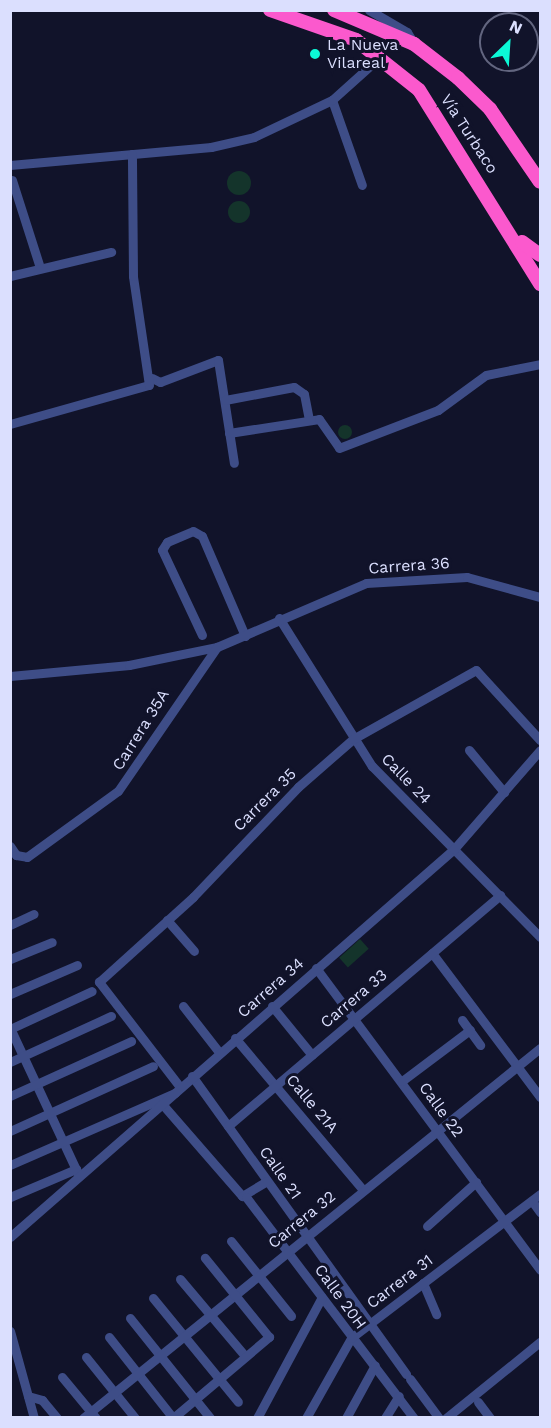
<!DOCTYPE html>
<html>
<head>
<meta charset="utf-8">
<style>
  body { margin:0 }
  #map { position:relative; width:551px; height:1428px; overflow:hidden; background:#11132a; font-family:"Work Sans",sans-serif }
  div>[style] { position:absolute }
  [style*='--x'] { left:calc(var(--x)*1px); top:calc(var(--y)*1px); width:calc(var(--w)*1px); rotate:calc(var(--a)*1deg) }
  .green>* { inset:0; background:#14342b; transform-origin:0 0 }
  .round { border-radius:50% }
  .minor>* { height:9px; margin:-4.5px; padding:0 4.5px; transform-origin:4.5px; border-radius:4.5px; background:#3e4d87 }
  .highway>* { height:14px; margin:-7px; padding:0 7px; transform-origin:7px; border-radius:7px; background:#fb59cd }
  .dots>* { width:16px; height:16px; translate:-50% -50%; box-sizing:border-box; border:3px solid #11132a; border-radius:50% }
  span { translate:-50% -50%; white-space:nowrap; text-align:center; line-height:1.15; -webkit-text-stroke:6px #11132a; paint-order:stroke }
  .poi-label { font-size:16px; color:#dbdffe }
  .left { translate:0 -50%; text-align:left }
  .street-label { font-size:16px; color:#dbdffe }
  .frame { position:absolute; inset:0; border:12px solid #dbdffe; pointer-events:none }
  .north { position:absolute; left:479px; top:12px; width:60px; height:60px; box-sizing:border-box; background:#11132a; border:2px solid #62657f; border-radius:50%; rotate:25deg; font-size:16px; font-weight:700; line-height:24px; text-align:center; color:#dbdffe }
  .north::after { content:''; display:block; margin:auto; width:21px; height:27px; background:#0cf9d7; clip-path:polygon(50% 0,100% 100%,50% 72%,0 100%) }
</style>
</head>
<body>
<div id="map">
  <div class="green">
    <i class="round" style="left:227px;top:171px;width:24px;height:24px"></i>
    <i class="round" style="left:228px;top:201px;width:22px;height:22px"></i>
    <i class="round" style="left:338px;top:425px;width:14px;height:14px"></i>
    <i style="left:360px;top:939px;width:13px;height:28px;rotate:48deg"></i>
  </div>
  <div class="minor">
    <i style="--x:369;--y:10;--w:44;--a:30.1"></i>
    <i style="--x:407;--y:32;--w:12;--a:59"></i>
    <i style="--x:332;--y:100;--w:90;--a:70.6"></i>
    <i style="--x:10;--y:165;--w:202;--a:-5.1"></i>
    <i style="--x:211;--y:147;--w:44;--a:-13.1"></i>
    <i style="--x:254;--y:137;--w:86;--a:-25.4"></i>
    <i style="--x:332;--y:100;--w:66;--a:-41.9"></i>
    <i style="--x:12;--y:180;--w:92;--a:72.3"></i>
    <i style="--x:10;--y:276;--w:104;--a:-13.4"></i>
    <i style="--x:152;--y:378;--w:9;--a:27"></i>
    <i style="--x:160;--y:382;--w:62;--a:-20.8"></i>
    <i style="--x:218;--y:360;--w:104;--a:81.2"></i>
    <i style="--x:225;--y:400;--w:70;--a:-10.7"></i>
    <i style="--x:294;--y:387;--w:12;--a:35"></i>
    <i style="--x:304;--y:394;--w:26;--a:79"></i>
    <i style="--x:10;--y:424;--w:144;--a:-15.7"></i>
    <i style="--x:149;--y:385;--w:110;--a:-98.4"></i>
    <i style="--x:133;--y:276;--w:122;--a:-90.5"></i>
    <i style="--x:229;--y:433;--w:91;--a:-8.8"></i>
    <i style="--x:319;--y:419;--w:35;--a:55"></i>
    <i style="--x:339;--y:448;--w:106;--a:-21"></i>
    <i style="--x:438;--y:410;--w:59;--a:-36.1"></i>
    <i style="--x:486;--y:375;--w:55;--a:-11.5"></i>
    <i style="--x:279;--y:618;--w:175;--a:57.9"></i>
    <i style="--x:372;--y:766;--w:240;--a:45.5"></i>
    <i style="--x:202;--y:635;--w:94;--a:-115.2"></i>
    <i style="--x:162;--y:550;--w:9;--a:-58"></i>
    <i style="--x:167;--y:542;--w:28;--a:-23"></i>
    <i style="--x:193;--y:531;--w:10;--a:29"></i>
    <i style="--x:202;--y:536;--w:109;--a:66.7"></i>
    <i style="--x:10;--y:676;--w:120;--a:-5.3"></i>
    <i style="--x:129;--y:665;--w:90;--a:-11.6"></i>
    <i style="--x:217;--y:647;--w:162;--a:-23.2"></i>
    <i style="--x:366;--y:583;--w:101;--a:-3.4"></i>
    <i style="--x:467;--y:577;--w:76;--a:15.3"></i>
    <i style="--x:469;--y:750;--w:55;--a:50.2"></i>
    <i style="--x:10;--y:846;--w:11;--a:56"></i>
    <i style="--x:16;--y:855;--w:11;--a:10"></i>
    <i style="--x:27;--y:857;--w:112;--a:-36"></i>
    <i style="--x:118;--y:791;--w:175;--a:-55.5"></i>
    <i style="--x:167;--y:920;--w:41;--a:48.9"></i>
    <i style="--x:10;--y:925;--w:26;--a:-25"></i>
    <i style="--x:432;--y:953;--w:180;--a:53.1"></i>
    <i style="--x:10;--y:959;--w:45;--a:-22"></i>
    <i style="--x:316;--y:968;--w:376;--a:53.4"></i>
    <i style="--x:10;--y:994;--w:73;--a:-23.4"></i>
    <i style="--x:183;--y:1006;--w:58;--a:52"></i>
    <i style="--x:272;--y:1006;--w:63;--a:50.8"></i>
    <i style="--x:462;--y:1020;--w:31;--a:54"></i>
    <i style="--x:10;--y:1028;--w:163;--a:65"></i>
    <i style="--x:10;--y:1029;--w:90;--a:-24.9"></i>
    <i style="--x:235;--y:1038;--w:199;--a:49.9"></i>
    <i style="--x:10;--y:1062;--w:111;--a:-24.5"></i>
    <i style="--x:192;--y:1076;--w:367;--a:54.3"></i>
    <i style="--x:402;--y:1081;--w:85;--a:-36.9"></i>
    <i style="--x:180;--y:1087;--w:133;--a:-127.6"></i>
    <i style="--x:99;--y:982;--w:127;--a:-42.1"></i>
    <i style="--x:193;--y:897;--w:152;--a:-46.3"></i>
    <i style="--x:298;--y:787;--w:73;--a:-41.1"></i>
    <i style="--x:353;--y:739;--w:141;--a:-29.3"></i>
    <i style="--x:476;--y:670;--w:95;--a:47.6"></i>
    <i style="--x:10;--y:1096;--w:133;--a:-24.4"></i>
    <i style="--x:163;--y:1105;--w:121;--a:49"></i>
    <i style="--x:242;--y:1196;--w:29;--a:-31"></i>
    <i style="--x:228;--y:1126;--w:357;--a:-40.3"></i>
    <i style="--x:10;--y:1131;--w:157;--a:-24.4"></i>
    <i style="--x:10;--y:1165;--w:180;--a:-23.6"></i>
    <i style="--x:10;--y:1197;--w:72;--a:-23"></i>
    <i style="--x:246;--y:1197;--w:278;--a:52.8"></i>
    <i style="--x:532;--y:1201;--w:14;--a:54"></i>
    <i style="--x:427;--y:1226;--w:66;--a:-41.9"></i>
    <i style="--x:10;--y:1237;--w:590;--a:-41.15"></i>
    <i style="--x:454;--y:849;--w:131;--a:-49"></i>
    <i style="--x:231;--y:1241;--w:96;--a:51.3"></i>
    <i style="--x:180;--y:1279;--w:101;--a:49.8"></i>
    <i style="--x:423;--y:1283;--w:34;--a:67"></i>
    <i style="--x:153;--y:1298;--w:134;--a:50.7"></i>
    <i style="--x:130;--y:1318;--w:128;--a:51.3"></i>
    <i style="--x:10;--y:1331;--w:90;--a:74.6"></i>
    <i style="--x:109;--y:1337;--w:103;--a:51.7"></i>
    <i style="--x:86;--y:1357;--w:78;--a:51.2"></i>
    <i style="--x:62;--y:1377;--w:53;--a:50.3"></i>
    <i style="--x:410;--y:1379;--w:49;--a:53.4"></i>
    <i style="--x:28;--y:1396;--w:15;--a:16"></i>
    <i style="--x:42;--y:1400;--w:23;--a:50"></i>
    <i style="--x:478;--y:1402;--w:20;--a:53"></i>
    <i style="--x:83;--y:1418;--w:588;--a:-38.99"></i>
    <i style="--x:173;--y:1418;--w:126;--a:-40.2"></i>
    <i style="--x:269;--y:1337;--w:102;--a:-129"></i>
    <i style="--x:257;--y:1418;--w:137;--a:-61.8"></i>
    <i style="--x:306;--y:1418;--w:92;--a:-60.6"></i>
    <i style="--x:351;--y:1338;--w:238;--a:-37.3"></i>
    <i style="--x:346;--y:1418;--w:60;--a:-61.3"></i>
    <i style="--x:385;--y:1418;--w:26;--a:-58"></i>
    <i style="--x:446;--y:1418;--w:121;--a:-39"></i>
  </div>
  <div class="highway">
    <i style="--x:270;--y:10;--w:91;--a:19.2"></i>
    <i style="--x:356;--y:40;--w:80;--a:38.4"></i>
    <i style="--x:419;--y:90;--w:229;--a:58"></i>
    <i style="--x:334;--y:10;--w:87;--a:23"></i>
    <i style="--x:414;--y:44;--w:56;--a:37.7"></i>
    <i style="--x:458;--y:78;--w:45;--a:44.1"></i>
    <i style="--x:490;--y:109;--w:88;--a:55.6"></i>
    <i style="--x:522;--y:242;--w:22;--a:36"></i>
  </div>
  <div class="dots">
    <i style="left:315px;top:54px;background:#0cf9d7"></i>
  </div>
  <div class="poi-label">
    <span class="left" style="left:327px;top:54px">La Nueva<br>Vilareal</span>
  </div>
  <div class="street-label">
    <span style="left:469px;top:134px;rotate:57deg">Vía Turbaco</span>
    <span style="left:409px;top:566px;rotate:-4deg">Carrera 36</span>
    <span style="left:141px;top:730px;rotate:-58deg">Carrera 35A</span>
    <span style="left:406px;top:779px;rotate:46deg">Calle 24</span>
    <span style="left:265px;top:800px;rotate:-45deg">Carrera 35</span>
    <span style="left:271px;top:988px;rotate:-41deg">Carrera 34</span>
    <span style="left:354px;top:999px;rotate:-40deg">Carrera 33</span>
    <span style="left:312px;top:1104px;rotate:50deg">Calle 21A</span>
    <span style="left:441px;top:1110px;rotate:54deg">Calle 22</span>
    <span style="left:280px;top:1173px;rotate:55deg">Calle 21</span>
    <span style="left:302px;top:1220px;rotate:-39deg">Carrera 32</span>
    <span style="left:400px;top:1282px;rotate:-37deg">Carrera 31</span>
    <span style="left:340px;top:1297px;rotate:54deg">Calle 20H</span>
  </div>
  <div class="frame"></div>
  <div class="north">N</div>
</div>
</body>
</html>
